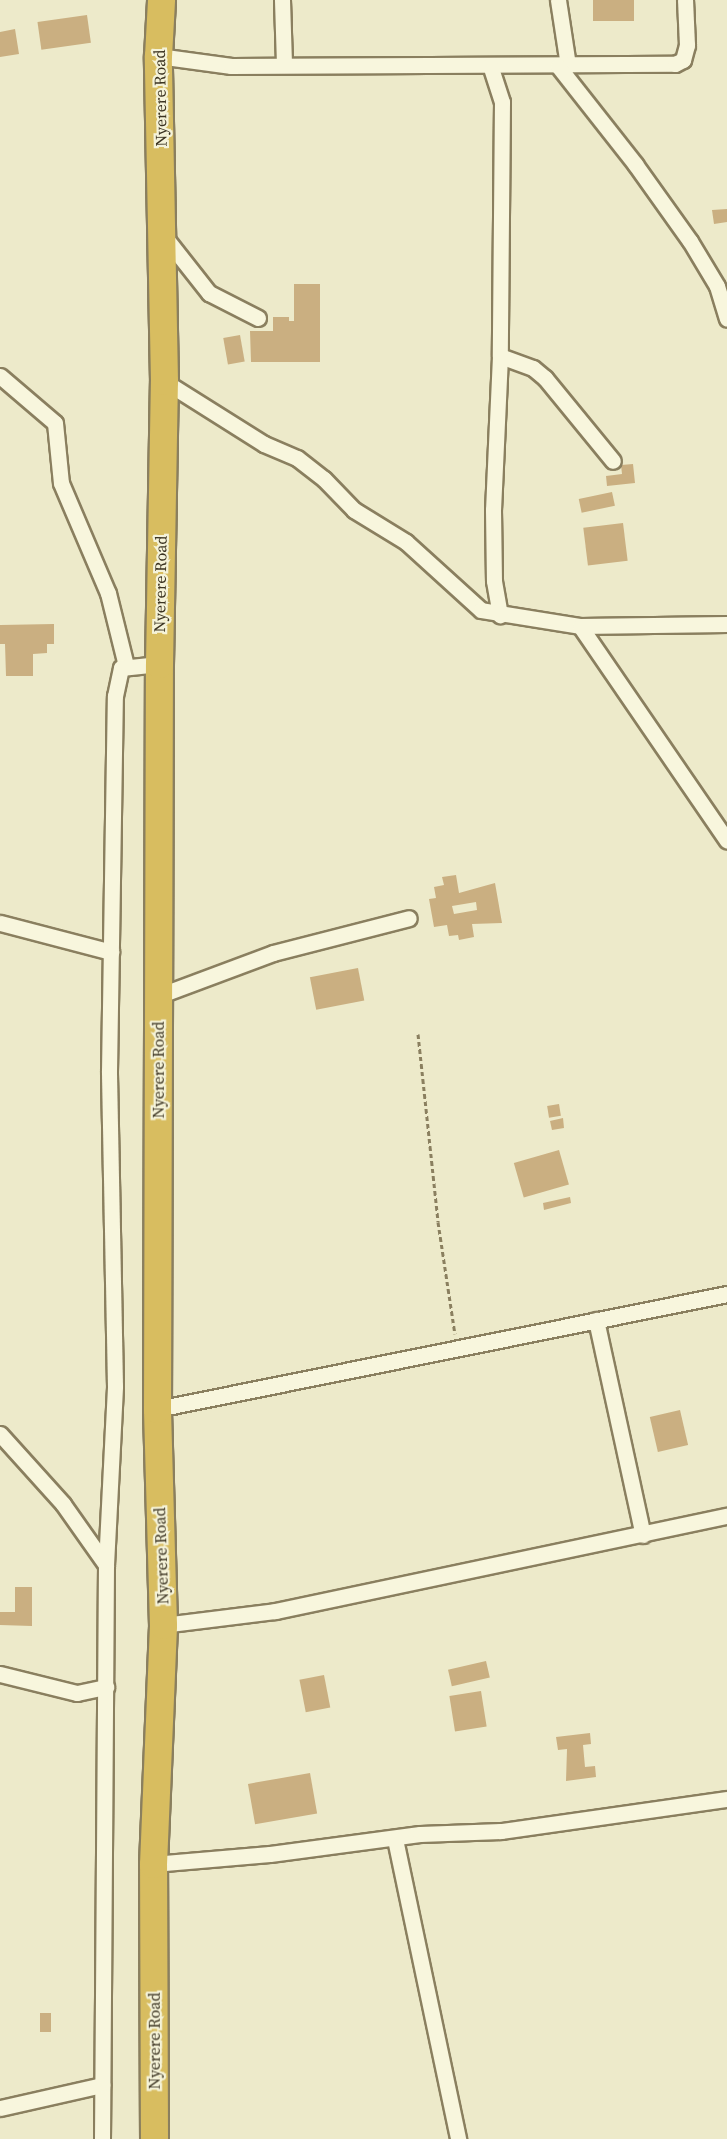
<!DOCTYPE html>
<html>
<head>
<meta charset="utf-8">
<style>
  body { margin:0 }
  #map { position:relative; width:727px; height:2139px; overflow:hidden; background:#edeaca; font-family:"Source Serif 4",serif }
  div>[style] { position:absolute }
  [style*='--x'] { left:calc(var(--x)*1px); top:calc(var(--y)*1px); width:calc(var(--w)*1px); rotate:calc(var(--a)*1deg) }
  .building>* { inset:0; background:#caaf81; transform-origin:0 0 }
  .path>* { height:3px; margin-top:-1.5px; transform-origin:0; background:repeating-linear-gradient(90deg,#8a7f5f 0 4.5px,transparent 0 7.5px) }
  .roads { filter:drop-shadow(2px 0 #8a7f5f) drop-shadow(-2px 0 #8a7f5f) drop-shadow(0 2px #8a7f5f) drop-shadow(0 -2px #8a7f5f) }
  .street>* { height:15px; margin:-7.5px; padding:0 7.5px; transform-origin:7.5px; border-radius:7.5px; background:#f8f6dd }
  .highway>* { height:27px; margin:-13.5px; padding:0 13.5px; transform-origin:13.5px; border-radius:13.5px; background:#d8bd60 }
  span { translate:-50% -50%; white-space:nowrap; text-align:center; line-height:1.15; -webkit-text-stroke:4.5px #f5f3d9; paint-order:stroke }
  .street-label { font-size:16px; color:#3b3321 }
</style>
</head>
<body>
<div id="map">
  <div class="building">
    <i style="left:593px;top:0;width:41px;height:21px"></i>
    <i style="left:87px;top:15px;width:28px;height:50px;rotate:82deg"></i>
    <i style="clip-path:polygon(15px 29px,19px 54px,0 57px,0 32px)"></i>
    <i style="clip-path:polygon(727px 209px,727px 222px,714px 224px,712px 210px)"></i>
    <i style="clip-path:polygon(294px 284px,320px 284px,320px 362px,251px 362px,250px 331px,273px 331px,273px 317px,289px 317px,289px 321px,294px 321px)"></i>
    <i style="left:240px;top:335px;width:27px;height:17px;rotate:80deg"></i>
    <i style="clip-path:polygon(633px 464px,635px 483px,607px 486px,606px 476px,622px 474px,621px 465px)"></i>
    <i style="left:612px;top:492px;width:14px;height:34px;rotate:78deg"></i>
    <i style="left:623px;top:523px;width:38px;height:40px;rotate:83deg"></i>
    <i style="clip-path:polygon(54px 624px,54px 644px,47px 644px,47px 653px,33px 654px,33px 676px,6px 676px,5px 644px,0 644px,0 625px)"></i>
    <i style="clip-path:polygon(evenodd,456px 875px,459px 893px,495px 883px,502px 923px,472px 924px,474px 937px,459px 940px,458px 935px,449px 936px,447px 925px,434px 927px,429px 899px,436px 898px,434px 887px,444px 885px,442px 877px,456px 875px,476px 902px,477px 910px,454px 914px,452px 906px,476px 902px)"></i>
    <i style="left:358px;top:968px;width:33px;height:49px;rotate:79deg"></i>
    <i style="left:559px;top:1104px;width:12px;height:12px;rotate:81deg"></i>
    <i style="clip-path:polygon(563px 1118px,564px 1128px,552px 1130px,550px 1121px)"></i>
    <i style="left:559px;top:1150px;width:36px;height:47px;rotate:74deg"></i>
    <i style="clip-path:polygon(570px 1197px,571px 1203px,544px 1210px,543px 1203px)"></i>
    <i style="left:680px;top:1410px;width:36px;height:31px;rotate:77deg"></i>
    <i style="clip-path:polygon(15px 1587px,32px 1587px,32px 1626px,0 1625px,0 1612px,15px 1612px)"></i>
    <i style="left:486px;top:1661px;width:17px;height:39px;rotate:77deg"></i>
    <i style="left:324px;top:1675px;width:33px;height:25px;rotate:79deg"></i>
    <i style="left:481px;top:1691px;width:36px;height:32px;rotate:81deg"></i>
    <i style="clip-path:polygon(590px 1733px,591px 1744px,583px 1745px,585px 1767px,595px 1766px,596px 1777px,566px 1781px,567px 1749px,558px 1750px,556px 1737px)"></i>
    <i style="left:310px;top:1773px;width:41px;height:63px;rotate:80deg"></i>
    <i style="left:40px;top:2013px;width:11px;height:19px"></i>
  </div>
  <div class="path">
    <i style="--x:418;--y:1034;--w:189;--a:83.9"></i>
    <i style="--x:438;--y:1222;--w:113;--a:81.4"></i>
  </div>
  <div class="roads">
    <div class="street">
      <i style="--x:282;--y:0;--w:64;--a:88.2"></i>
      <i style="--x:558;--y:0;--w:66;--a:81.3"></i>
      <i style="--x:158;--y:56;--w:74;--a:7.8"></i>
      <i style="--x:231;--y:66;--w:444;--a:-0.3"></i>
      <i style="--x:675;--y:64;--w:9;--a:-27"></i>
      <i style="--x:683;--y:60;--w:16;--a:-75"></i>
      <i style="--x:687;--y:45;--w:45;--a:-92.5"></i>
      <i style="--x:490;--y:65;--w:39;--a:72"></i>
      <i style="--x:502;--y:102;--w:254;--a:90.5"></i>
      <i style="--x:500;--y:356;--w:154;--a:92.6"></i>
      <i style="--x:493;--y:510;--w:71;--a:89.2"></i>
      <i style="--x:494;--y:581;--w:35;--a:80"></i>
      <i style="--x:558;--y:66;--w:125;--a:51.8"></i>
      <i style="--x:635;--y:164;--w:95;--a:54.5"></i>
      <i style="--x:690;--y:241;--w:52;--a:59"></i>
      <i style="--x:717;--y:286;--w:34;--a:73"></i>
      <i style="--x:164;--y:236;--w:73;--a:51.7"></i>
      <i style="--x:209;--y:293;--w:55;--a:27"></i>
      <i style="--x:500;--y:356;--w:35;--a:20"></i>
      <i style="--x:533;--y:368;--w:16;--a:40"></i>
      <i style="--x:545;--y:378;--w:107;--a:50.7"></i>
      <i style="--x:0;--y:376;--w:72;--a:40.5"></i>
      <i style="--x:55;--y:423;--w:60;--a:84.3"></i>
      <i style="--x:61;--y:483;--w:120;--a:66.9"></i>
      <i style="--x:108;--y:593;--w:75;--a:76.1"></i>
      <i style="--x:164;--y:381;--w:118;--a:32.2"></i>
      <i style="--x:264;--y:444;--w:36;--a:23"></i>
      <i style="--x:297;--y:458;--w:34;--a:38"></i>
      <i style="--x:324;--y:479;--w:43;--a:45.9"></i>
      <i style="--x:354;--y:510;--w:61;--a:31.6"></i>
      <i style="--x:406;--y:542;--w:101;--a:42.2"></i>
      <i style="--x:481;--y:610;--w:100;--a:9.2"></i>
      <i style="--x:580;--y:626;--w:260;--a:55.6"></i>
      <i style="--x:580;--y:626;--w:147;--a:-0.8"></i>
      <i style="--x:0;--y:923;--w:115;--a:14.6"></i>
      <i style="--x:158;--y:996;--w:123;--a:-20.5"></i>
      <i style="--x:273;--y:953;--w:140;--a:-14.4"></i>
      <i style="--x:596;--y:1320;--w:220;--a:77.7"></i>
      <i style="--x:157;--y:1409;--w:581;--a:-11.41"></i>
      <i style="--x:0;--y:1434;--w:94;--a:48"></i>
      <i style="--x:63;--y:1504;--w:75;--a:54.8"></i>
      <i style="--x:163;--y:1625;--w:113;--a:-7.1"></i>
      <i style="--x:275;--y:1611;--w:462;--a:-11.9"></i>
      <i style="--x:0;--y:1674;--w:79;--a:13.9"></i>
      <i style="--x:77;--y:1693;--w:30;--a:-12"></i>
      <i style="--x:395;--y:1839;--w:307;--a:78.1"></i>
      <i style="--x:153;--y:1864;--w:117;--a:-4.9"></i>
      <i style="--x:270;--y:1854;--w:151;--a:-7.6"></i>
      <i style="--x:420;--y:1834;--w:81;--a:-2.1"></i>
      <i style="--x:501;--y:1831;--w:228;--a:-8.1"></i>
      <i style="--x:0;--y:2108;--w:105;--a:-12.7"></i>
      <i style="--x:102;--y:2139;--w:574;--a:-89.6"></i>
      <i style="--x:106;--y:1565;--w:179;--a:-87.1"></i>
      <i style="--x:115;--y:1386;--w:315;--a:-91.1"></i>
      <i style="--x:109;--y:1071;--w:375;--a:-89.1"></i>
      <i style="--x:115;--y:696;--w:29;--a:-78"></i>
      <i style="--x:121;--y:668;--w:38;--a:-6"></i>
    </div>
    <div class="highway">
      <i style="--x:154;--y:2139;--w:275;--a:-90.2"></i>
      <i style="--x:153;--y:1864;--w:239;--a:-87.6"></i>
      <i style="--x:163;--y:1625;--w:216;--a:-91.6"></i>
      <i style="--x:157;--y:1409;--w:745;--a:-89.85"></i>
      <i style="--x:159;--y:664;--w:283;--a:-89"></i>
      <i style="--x:164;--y:381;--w:325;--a:-91.1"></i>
      <i style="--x:158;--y:56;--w:56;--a:-86.9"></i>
    </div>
  </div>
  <div class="street-label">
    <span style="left:160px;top:98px;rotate:-91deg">Nyerere Road</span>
    <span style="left:160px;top:584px;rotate:-89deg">Nyerere Road</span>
    <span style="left:158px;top:1070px;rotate:-90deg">Nyerere Road</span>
    <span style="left:161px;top:1556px;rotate:-92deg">Nyerere Road</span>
    <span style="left:154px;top:2041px;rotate:-90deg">Nyerere Road</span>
  </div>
</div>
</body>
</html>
